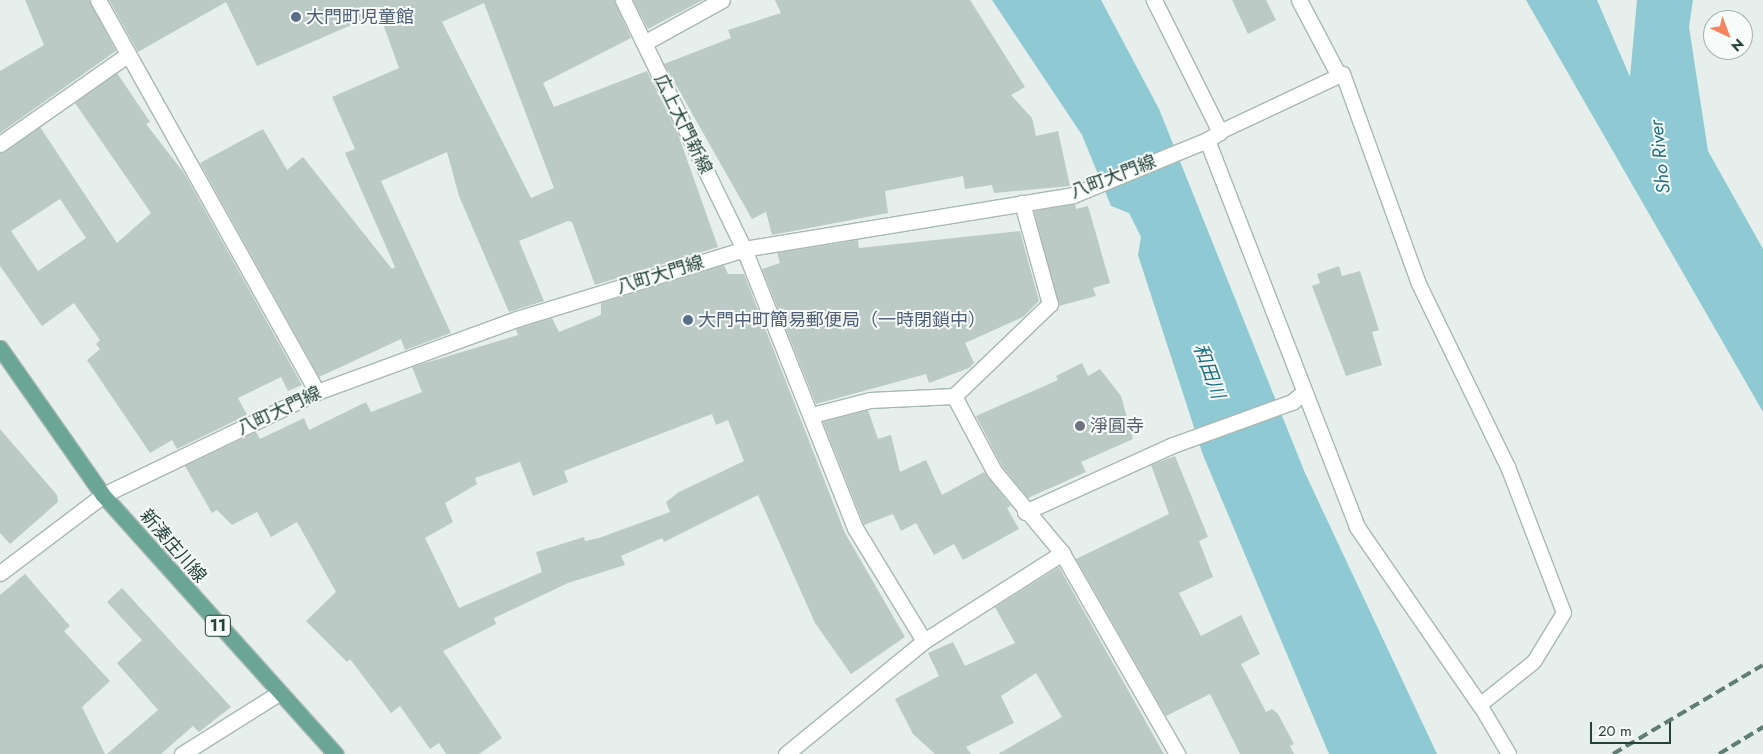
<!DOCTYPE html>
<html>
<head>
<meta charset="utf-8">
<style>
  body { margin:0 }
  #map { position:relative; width:1763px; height:754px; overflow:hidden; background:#e6efeb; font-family:Jost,"Noto Sans JP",sans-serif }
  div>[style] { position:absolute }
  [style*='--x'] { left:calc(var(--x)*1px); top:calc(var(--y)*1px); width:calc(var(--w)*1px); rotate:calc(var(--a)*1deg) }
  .water>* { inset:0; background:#8ec9d4 }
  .building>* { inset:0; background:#bbcac4 }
  .roads { filter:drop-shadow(1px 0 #a8b8b2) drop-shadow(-1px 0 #a8b8b2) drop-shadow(0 1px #a8b8b2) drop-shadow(0 -1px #a8b8b2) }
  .service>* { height:14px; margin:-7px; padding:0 7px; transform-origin:7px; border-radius:7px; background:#fff }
  .minor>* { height:15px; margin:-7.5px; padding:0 7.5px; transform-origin:7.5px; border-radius:7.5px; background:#fff }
  .secondary>* { height:15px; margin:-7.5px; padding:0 7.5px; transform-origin:7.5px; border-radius:7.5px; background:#fff }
  .primary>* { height:15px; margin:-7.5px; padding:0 7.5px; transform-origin:7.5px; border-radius:7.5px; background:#6aa596 }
  .rail>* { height:4px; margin-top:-2px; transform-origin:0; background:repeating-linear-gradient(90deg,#5f7d75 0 10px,transparent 0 15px) }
  .dots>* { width:14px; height:14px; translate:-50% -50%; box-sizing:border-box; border:2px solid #f7fbf9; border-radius:50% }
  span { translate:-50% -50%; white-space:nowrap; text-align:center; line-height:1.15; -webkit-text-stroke:4px #f7fbf9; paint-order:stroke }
  .shield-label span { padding:1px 4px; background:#f7fbf9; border:1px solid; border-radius:4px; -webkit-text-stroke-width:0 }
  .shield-label { font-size:16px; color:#24423a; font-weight:700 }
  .service-label { font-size:18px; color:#4e5e75 }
  .left { translate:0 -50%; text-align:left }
  .street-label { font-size:18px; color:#24423a }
  .worship-label { font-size:18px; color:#5b616d }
  .water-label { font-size:19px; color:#1c6f80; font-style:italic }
  .north { position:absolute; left:1703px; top:10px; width:50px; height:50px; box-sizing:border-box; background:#f7fbf9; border:1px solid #a3b1ad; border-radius:50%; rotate:137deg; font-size:14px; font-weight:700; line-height:20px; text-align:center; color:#24423a }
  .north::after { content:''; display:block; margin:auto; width:18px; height:22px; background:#f4845f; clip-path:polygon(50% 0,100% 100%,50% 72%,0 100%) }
  .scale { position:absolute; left:1590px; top:722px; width:81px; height:22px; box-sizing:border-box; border:2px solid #24423a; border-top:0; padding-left:6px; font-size:15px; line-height:18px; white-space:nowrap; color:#24423a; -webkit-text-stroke:4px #f7fbf9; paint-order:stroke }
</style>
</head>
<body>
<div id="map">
  <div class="water">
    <i style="clip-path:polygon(992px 0,1101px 0,1159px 109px,1305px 473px,1437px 754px,1329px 754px,1203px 455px,1138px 255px,1141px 237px,1129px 213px,1111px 206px,1082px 135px)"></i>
    <i style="clip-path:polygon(1526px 0,1597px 0,1630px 77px,1637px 0,1693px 0,1689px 27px,1708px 151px,1763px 249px,1763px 412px)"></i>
  </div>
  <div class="building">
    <i style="clip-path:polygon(25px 0,89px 0,116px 51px,0 133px,0 71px,44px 45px)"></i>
    <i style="clip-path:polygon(evenodd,109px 0,614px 0,631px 38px,543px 83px,554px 107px,647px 71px,678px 134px,718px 247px,595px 285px,572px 222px,568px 221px,519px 241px,544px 301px,509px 312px,459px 196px,447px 152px,381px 181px,451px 333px,405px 350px,401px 339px,319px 377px,200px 163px,263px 129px,287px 170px,303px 157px,392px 269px,395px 267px,345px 153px,355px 149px,332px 97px,399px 68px,379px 13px,257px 66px,226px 2px,138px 52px,109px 0,484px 3px,554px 188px,531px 198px,442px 22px,484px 3px)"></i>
    <i style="clip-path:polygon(633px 0,703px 0,648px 29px)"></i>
    <i style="clip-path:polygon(775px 0,970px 0,1025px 87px,1011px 95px,1032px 118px,1036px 136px,1058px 131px,1070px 186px,994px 193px,992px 185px,965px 189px,963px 176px,885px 191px,888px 213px,772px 235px,766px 212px,752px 219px,664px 64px,731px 38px,728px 30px,781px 13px)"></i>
    <i style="clip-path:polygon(1232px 0,1266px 0,1276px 20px,1248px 34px)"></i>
    <i style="clip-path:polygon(evenodd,117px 73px,150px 122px,146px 124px,184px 173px,302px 385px,288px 391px,281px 377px,238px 398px,247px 415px,177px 449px,172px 440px,150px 453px,87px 360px,100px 349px,96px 344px,100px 340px,74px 303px,42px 326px,0 266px,0 153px,40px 127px,117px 243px,151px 213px,75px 103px,117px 73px,60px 199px,86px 238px,38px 271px,11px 231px,60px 199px)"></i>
    <i style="clip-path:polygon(1075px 204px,1076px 209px,1088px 206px,1110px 283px,1093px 288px,1096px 296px,1059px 306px,1034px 211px)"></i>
    <i style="clip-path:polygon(1020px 231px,1039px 301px,1023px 317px,965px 343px,974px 363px,969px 368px,929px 383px,926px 374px,816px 404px,762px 269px,780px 263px,777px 253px,858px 240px,859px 248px)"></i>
    <i style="clip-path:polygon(evenodd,724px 265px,728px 274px,744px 274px,845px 533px,905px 637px,851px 674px,815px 623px,758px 495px,664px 542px,662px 538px,621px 556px,625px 565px,568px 583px,494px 618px,496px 624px,443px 651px,502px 738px,479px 754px,446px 754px,439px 743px,430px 749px,400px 706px,391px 713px,350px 659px,347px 662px,306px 621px,336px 592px,297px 522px,271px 537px,257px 512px,232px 525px,217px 510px,212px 513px,185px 466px,256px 432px,260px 439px,304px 418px,309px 430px,366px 402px,371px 412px,422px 392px,412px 367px,518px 335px,516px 329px,552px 318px,559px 332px,601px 315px,601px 303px,724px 265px,712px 414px,716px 425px,728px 420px,744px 461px,679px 492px,666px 502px,670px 512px,599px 538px,585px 541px,584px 537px,536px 552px,542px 572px,459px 608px,425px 538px,453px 522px,445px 503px,477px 484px,475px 478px,520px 462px,533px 496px,568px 482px,564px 471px,712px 414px)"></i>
    <i style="clip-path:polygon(1339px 266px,1342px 276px,1360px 271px,1379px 330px,1372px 332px,1382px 365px,1346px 376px,1312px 286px,1320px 283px,1317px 274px)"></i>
    <i style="clip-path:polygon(1082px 363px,1088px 376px,1100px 369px,1121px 396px,1133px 439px,1081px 462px,1086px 472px,1028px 498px,1002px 466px,976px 416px,1058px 380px,1056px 376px)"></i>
    <i style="clip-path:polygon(868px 410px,878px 439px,891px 435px,900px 472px,926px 460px,942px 495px,984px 472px,1011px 506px,1007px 508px,1019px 529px,963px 560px,954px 544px,934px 555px,916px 523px,901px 531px,893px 514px,864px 525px,823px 422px)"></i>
    <i style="clip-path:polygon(0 429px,57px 495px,58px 502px,10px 544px,0 533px)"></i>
    <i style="clip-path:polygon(1175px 456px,1208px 537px,1199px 541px,1213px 577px,1179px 593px,1201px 636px,1241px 615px,1260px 654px,1241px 664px,1266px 712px,1272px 709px,1278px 714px,1294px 744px,1290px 746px,1294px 754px,1240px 754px,1210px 694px,1166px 716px,1076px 559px,1169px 514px,1151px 465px)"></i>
    <i style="clip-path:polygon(1059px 567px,1164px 754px,998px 754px,1062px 717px,1036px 673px,1001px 696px,1014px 723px,966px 747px,971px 754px,935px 754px,913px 734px,895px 699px,939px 676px,928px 653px,953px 642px,965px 666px,1015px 643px,995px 607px)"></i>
    <i style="clip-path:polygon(25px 574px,70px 626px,64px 631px,110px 681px,82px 707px,105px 754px,0 754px,0 595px)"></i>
    <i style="clip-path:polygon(122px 588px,231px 707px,199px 732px,193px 726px,161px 754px,107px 754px,158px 710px,117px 663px,142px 640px,107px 602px)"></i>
  </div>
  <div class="roads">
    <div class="service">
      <i style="--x:1220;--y:132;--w:136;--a:-25.2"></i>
      <i style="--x:1343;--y:74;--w:223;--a:70.1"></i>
      <i style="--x:1419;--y:284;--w:203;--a:64.1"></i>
      <i style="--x:1508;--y:467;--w:156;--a:69"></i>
      <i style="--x:1564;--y:613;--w:57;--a:121.5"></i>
      <i style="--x:1534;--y:662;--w:69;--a:141.5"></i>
      <i style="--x:1480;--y:705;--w:57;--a:59.4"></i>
    </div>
    <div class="minor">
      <i style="--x:98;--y:0;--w:449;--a:60.8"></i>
      <i style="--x:1299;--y:0;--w:86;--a:62.2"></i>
      <i style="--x:644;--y:43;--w:89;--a:-28.9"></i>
      <i style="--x:1207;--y:140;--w:415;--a:68.8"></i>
      <i style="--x:1357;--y:527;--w:216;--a:55.4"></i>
      <i style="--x:0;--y:144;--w:155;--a:-35"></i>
      <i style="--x:744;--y:249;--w:300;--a:68.3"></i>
      <i style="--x:855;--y:528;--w:132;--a:58.6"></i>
      <i style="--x:954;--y:396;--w:133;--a:-43.8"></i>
      <i style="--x:1050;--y:304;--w:105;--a:-105.5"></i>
      <i style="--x:812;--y:415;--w:60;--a:-14.5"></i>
      <i style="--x:870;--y:400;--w:84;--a:-2.7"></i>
      <i style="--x:954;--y:396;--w:85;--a:61.9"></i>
      <i style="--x:994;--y:471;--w:107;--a:50.3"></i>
      <i style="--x:1062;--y:553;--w:232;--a:60.2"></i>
      <i style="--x:1025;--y:512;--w:162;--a:-24.4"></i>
      <i style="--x:1173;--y:445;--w:127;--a:-19.9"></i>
      <i style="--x:1292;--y:402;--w:16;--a:-40"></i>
      <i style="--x:182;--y:754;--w:115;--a:-32.2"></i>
      <i style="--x:786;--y:754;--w:178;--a:-39.3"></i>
      <i style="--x:924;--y:641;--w:164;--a:-32.5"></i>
    </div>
    <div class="secondary">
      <i style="--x:623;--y:0;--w:277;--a:64.1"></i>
      <i style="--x:0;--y:573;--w:129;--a:-37.1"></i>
      <i style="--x:103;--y:495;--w:237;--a:-25.7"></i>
      <i style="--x:317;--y:392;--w:213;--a:-20.1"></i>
      <i style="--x:517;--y:319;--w:238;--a:-17.1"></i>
      <i style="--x:744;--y:249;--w:333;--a:-9.3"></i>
      <i style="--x:1073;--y:195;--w:145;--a:-22.3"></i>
      <i style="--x:1207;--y:140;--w:15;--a:-32"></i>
      <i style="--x:1220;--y:132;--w:148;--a:-116.6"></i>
    </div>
    <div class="primary">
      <i style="--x:0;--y:348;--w:179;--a:55"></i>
      <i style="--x:103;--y:495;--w:348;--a:48.1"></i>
    </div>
  </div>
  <div class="rail">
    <i style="--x:1613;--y:754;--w:174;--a:-30.7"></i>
    <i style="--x:1719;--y:754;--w:52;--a:-31.5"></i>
  </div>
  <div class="dots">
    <i style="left:296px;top:17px;background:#5c6f8a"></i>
    <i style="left:688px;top:320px;background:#5c6f8a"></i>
    <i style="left:1080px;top:426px;background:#6b7280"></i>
  </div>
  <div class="shield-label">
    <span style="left:218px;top:626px">11</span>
  </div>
  <div class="service-label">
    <span class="left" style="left:306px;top:17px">大門町児童館</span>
    <span class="left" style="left:698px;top:320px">大門中町簡易郵便局（一時閉鎖中）</span>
  </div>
  <div class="street-label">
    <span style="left:683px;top:124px;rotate:64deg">広上大門新線</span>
    <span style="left:1113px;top:177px;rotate:-21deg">八町大門線</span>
    <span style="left:660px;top:275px;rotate:-17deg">八町大門線</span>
    <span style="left:279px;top:411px;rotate:-25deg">八町大門線</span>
    <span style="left:173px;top:546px;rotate:49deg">新湊庄川線</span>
  </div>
  <div class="worship-label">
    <span class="left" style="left:1090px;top:426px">淨圓寺</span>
  </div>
  <div class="water-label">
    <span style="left:1660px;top:157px;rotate:-96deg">Sho River</span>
    <span style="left:1209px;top:371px;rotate:70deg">和田川</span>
  </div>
  <div class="north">N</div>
  <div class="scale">20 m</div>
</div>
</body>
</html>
